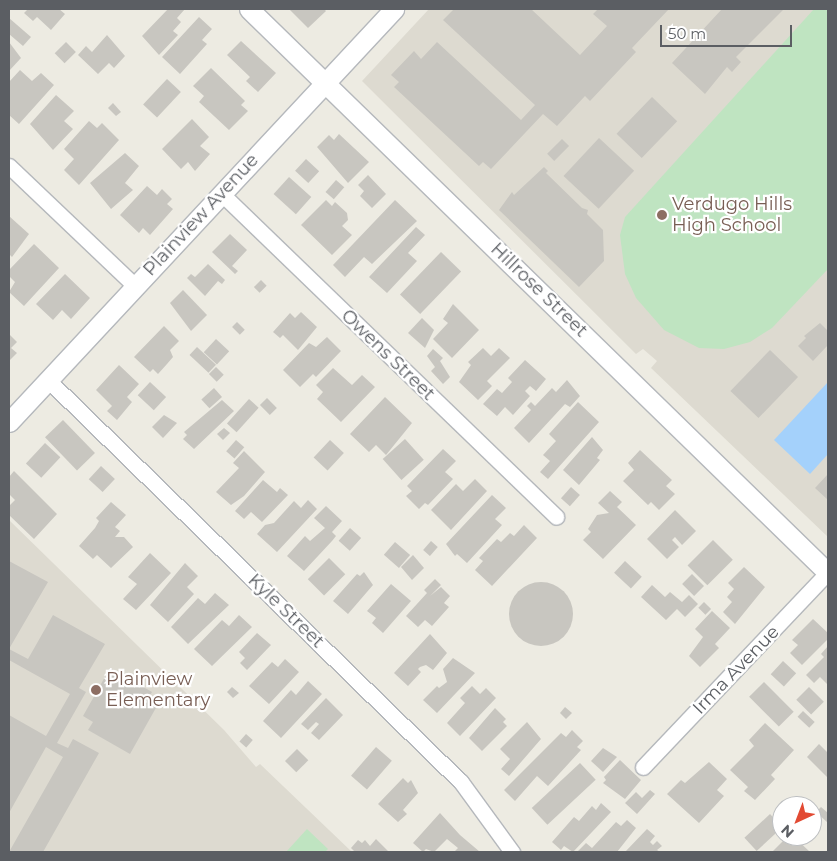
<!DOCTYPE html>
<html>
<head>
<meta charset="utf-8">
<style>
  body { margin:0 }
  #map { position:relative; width:837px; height:861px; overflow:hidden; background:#edebe2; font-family:Montserrat,sans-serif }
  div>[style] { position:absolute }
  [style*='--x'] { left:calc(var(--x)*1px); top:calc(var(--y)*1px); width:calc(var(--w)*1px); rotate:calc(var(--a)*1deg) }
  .education>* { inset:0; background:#dddad0 }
  .green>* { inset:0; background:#bfe4c1 }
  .water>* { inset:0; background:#a4d1fb }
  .building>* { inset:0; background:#c8c6c0; transform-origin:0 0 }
  .round { border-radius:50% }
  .roads { filter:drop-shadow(1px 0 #b5b8bc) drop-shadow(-1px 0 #b5b8bc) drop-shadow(0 1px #b5b8bc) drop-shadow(0 -1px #b5b8bc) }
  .minor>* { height:15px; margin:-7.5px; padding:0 7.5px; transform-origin:7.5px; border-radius:7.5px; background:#fff }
  .tertiary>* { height:19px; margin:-9.5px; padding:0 9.5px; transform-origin:9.5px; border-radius:9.5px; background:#fff }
  .dots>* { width:14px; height:14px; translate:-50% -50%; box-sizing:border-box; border:2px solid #fff; border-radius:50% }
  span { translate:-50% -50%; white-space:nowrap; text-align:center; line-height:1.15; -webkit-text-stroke:4.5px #fff; paint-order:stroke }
  .education-label { font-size:18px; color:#785e54 }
  .left { translate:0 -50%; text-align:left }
  .street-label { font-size:18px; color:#5b5e63 }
  .frame { position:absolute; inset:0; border:10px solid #5b5e63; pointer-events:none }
  .north { position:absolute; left:772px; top:796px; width:50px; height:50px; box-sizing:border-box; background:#fff; border:1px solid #bdbfc1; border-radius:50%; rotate:223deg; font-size:14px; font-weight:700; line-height:20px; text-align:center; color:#5b5e63 }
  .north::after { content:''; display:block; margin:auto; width:18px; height:22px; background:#e24a33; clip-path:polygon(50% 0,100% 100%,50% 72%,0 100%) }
  .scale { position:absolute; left:660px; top:25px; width:132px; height:22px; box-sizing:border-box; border:2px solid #5b5e63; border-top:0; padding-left:6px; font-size:15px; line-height:18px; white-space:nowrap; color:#5b5e63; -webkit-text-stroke:4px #fff; paint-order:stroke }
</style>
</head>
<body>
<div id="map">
  <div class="education">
    <i style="clip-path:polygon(429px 9px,828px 9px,828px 537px,651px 368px,657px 361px,643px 349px,636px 354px,362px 81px)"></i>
    <i style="clip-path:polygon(9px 520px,224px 730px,256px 767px,260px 764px,352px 852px,9px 852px)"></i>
  </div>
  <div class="green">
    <i style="clip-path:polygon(814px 9px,828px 9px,828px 269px,772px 328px,750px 342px,724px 349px,699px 348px,664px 330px,636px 298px,625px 274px,620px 235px,625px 217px)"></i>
    <i style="clip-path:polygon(307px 829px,328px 849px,325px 852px,286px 852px)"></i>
  </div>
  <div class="water">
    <i style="clip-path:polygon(828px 382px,828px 454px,810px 474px,774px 440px)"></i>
  </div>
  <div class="building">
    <i style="clip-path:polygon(28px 9px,59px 9px,65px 14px,51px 30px,37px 17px,33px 21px,24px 13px)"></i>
    <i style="clip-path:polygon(168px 9px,185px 9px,177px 18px,181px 22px,173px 31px,178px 35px,159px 55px,142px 36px)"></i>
    <i style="clip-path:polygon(289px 9px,324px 9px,326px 11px,308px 28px)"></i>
    <i style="clip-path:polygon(454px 9px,531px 9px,580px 55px,607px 26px,593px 14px,598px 9px,669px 9px,632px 48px,636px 52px,590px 101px,585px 96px,557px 126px,543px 114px,491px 169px,483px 162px,479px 166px,394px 87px,399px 82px,391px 75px,414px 51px,421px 59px,437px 42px,521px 120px,535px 105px,443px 20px)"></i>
    <i style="clip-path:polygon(722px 9px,784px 9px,736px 57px,741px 62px,732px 72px,727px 67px,705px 94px,672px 63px)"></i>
    <i style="clip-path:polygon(199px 17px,212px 29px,202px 40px,207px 44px,180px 74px,162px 57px)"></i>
    <i style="clip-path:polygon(9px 18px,31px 37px,23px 46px,9px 34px)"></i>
    <i style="clip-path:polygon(107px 35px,125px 56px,114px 68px,109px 63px,98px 74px,78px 55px,86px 46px,92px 52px)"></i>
    <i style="clip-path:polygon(241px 41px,276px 73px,258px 92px,246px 81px,250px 77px,227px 55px)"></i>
    <i style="clip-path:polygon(9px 42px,21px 58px,9px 71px)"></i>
    <i style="left:66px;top:42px;width:14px;height:16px;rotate:45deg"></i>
    <i style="clip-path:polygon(211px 68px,245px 101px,241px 105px,248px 111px,229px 130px,199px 102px,204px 96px,193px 86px)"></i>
    <i style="clip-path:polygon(20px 70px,32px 81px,41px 73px,54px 85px,19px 124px,9px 115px,9px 82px)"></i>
    <i style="left:167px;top:79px;width:19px;height:35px;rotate:43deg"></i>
    <i style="clip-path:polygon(56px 95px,74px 111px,64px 121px,73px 129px,53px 150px,30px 124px)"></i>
    <i style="left:652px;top:97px;width:35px;height:51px;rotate:44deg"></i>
    <i style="clip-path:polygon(113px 103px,121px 112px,116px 116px,108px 108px)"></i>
    <i style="clip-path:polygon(192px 119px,209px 137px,200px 146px,210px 154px,195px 171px,188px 162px,181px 169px,162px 149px)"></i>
    <i style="clip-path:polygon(89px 121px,97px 128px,102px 123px,119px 140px,79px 185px,64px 170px,74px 159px,64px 149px)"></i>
    <i style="clip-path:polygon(339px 134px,369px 162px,348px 183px,317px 147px,329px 135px,334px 140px)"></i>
    <i style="left:599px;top:138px;width:48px;height:52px;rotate:43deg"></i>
    <i style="left:562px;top:139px;width:10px;height:21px;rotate:45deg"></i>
    <i style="clip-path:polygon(125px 153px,139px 166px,125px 183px,133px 190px,111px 209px,90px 183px)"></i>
    <i style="left:306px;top:159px;width:18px;height:16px;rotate:43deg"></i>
    <i style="clip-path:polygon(544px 167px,548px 171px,546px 173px,582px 208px,588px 210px,587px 214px,603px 230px,604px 261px,579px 287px,499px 210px,512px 192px,514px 195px)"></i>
    <i style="clip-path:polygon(368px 175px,386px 194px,372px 208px,360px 196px,364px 191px,358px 185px)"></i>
    <i style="left:289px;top:177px;width:30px;height:23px;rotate:42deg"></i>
    <i style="left:336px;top:180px;width:11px;height:16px;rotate:41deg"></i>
    <i style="clip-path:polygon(147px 186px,157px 195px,162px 189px,172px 199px,167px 204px,173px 209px,150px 235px,143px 228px,139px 233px,120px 215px)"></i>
    <i style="clip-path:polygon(326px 200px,332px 206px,335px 202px,347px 213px,348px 220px,342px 226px,352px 235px,332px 255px,301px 225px)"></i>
    <i style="clip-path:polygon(395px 200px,417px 221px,372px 264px,364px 257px,345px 277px,333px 265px)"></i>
    <i style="clip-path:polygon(9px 216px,29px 234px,12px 257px,9px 254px)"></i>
    <i style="clip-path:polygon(416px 227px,425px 235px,408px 253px,417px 261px,387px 293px,369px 277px)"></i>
    <i style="clip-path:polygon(230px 234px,247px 250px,232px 266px,238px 271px,235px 274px,212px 252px)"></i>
    <i style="clip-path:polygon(34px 244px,59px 268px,24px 306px,9px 292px,15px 282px,9px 276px,9px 270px)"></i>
    <i style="left:441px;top:252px;width:28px;height:59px;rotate:44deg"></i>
    <i style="clip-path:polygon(208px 264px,225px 280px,222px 284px,218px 281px,205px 296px,187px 278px,191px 274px,195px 277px)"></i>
    <i style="clip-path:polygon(65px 274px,90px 298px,71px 319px,62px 310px,53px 320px,36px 304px)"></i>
    <i style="left:261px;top:280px;width:8px;height:10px;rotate:45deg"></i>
    <i style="clip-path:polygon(183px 290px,207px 315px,191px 331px,170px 303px)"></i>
    <i style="clip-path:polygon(453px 304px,479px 330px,452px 358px,433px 339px,448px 323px,443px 319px)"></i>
    <i style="clip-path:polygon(301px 312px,317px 327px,298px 350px,283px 335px,280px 338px,273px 332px,290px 313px,295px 318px)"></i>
    <i style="clip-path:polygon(422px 318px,434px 330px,425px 348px,408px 333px)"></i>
    <i style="left:237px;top:322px;width:11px;height:7px;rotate:45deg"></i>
    <i style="clip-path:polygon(820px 323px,828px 331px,828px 345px,813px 361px,798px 346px,806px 338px,804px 336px)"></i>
    <i style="clip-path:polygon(164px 326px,179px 341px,170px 350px,173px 357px,167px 364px,158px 374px,153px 369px,150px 372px,134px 357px)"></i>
    <i style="clip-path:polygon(9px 334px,17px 342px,11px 348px,17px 353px,9px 361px)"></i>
    <i style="clip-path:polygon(327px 337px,341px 351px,316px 377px,313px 374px,300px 387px,283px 370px,309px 343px,316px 347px)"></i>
    <i style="left:216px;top:339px;width:18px;height:18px;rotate:43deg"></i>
    <i style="left:197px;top:347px;width:26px;height:11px;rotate:43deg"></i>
    <i style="clip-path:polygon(483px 348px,491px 356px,499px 348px,510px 358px,487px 381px,492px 386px,478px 400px,459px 382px,471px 365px,468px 362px)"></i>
    <i style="clip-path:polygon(433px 349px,443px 358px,440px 361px,450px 377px,443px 384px,431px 371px,435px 367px,427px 356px)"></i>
    <i style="left:770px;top:350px;width:39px;height:57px;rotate:44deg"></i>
    <i style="clip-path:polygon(525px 360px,546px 379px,536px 391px,530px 386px,525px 391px,530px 396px,513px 415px,505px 407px,497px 416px,483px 404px,497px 389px,502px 393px,512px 382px,508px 378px)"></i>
    <i style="clip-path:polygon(119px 365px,139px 384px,127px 397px,132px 402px,117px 420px,107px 411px,112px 406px,96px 390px)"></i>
    <i style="left:216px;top:367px;width:11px;height:10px;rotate:45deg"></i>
    <i style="clip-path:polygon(333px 368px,352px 385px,362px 375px,375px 387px,341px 422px,317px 399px,323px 392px,316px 385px)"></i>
    <i style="clip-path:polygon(567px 380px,580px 396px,570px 407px,565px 404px,529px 443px,514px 428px,531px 410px,527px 406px,531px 402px,535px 406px,552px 388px,556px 392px)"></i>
    <i style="left:150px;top:382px;width:22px;height:18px;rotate:43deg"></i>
    <i style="left:214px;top:388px;width:12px;height:17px;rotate:48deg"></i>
    <i style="clip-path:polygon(385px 397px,412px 423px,386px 455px,376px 445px,369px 452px,350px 434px)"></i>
    <i style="left:267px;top:398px;width:14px;height:10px;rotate:45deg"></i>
    <i style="left:249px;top:399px;width:13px;height:33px;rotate:42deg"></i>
    <i style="clip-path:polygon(222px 400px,234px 411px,194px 449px,183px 439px,187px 435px,184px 432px)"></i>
    <i style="clip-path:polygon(578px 402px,599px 422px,548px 479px,540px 472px,550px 461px,543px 455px,556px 441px,549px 434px)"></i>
    <i style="clip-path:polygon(164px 415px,177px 423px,163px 438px,152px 427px)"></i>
    <i style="left:63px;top:420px;width:46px;height:25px;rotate:46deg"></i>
    <i style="clip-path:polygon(224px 428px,230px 433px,223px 440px,217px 434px)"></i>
    <i style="clip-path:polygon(592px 437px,603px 450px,597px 458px,600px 460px,579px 485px,563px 470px)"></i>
    <i style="left:405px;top:439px;width:28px;height:30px;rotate:48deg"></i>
    <i style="left:236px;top:440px;width:11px;height:15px;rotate:41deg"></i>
    <i style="left:330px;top:440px;width:19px;height:24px;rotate:43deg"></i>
    <i style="left:45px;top:443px;width:21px;height:28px;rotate:43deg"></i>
    <i style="clip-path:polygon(443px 449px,456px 461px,445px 472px,453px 479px,428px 505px,425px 503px,419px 509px,406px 496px,412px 491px,407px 486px)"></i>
    <i style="clip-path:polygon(640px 450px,672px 480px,666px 486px,675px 494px,659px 510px,651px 502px,648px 505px,623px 481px,634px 470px,628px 463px)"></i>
    <i style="clip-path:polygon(244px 451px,265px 472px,244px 496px,231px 505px,216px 492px,239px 468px,233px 463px)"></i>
    <i style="left:101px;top:466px;width:19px;height:18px;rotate:43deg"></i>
    <i style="clip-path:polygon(14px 471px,57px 514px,34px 539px,9px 515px,9px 506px,15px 500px,9px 494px,9px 477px)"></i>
    <i style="clip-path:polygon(828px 474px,828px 500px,815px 488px)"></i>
    <i style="clip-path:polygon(475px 479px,487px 491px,451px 530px,431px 510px,456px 484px,463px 491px)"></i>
    <i style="clip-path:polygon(263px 480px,277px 492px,280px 488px,288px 495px,262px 522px,251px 512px,244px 519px,235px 511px)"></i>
    <i style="left:571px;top:487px;width:12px;height:15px;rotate:42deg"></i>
    <i style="clip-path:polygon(610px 491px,622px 502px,617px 507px,636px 525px,603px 559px,583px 540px,591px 532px,588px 529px,597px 515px,609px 513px,598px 503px)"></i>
    <i style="clip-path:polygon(492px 495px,506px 508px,495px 519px,502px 525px,467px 563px,457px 554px,455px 556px,446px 544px)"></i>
    <i style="clip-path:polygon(308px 500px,317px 509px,277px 552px,257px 534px,265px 525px,274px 523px,294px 501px,301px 508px)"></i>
    <i style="clip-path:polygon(111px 502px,126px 515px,115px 527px,120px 531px,115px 537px,124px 537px,133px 547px,111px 568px,97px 555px,93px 559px,79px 546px,95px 528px,99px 521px,96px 518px)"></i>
    <i style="clip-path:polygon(326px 506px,342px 521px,332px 532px,336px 536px,332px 541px,304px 571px,287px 556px,305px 536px,310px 541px,325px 528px,314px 518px)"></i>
    <i style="clip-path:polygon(675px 510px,696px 531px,682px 545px,675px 537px,672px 540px,679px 547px,667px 559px,647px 539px)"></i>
    <i style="clip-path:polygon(524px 525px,537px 538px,492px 586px,475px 570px,483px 561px,479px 558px,497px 539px,501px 542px,510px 533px,514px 536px)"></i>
    <i style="left:350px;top:528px;width:15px;height:17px;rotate:42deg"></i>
    <i style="left:713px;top:540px;width:28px;height:36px;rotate:45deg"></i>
    <i style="left:431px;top:541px;width:9px;height:12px;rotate:41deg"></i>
    <i style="left:395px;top:542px;width:20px;height:17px;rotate:41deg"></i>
    <i style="clip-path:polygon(150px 553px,171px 573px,136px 610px,123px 599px,137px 584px,128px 577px)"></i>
    <i style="clip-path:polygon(413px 555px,424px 568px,412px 580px,401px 567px)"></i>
    <i style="left:329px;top:558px;width:23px;height:30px;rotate:45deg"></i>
    <i style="clip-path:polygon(9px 561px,48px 582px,9px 649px,28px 659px,53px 615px,105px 644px,79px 688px,86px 692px,57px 743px,68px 748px,73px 739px,99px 753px,43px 852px,9px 852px,63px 757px,46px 747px,9px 813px,9px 715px,46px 736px,70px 694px,9px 660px)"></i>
    <i style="left:625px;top:561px;width:23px;height:16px;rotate:43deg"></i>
    <i style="clip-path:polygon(185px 563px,198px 576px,187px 587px,194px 594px,168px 622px,150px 605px)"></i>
    <i style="clip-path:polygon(744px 567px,765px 587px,735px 624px,723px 612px,732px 602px,727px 597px,734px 589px,728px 583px)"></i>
    <i style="clip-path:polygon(364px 572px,373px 585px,348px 614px,333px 601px,357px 574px,360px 576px)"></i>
    <i style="left:692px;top:574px;width:17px;height:14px;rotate:45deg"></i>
    <i style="clip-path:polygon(435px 579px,441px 585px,430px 596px,441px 587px,450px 596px,444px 603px,449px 607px,432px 626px,425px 620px,418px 627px,406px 616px,427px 593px,424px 590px)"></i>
    <i class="round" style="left:509px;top:582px;width:64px;height:64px"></i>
    <i style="clip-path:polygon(391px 584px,411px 601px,383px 633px,372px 623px,376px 618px,367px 611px)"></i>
    <i style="clip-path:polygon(652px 585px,665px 597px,670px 592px,682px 602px,689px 595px,698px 604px,685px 617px,677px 609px,666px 620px,641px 597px)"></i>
    <i style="clip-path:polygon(215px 593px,229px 605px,188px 644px,171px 627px,198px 598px,205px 604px)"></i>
    <i style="left:704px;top:602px;width:10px;height:8px;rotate:45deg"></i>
    <i style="clip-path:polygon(712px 611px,730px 628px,715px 644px,719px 648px,700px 667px,689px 656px,703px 637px,695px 629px)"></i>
    <i style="clip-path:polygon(239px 615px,252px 627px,212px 666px,194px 649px,222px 620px,229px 626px)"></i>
    <i style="clip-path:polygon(813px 619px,828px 633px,828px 639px,802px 665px,790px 653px,798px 645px,792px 640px)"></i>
    <i style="clip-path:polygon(257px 633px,271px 645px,247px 670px,240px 663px,245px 658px,239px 652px)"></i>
    <i style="clip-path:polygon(430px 634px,447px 653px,433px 670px,426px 665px,420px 667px,418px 669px,421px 672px,408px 686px,394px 673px)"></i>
    <i style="clip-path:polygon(828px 646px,828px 685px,820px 677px,814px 683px,806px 675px,824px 657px,821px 654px)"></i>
    <i style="clip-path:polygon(453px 658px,475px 673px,437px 713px,423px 700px,437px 686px,439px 688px,447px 682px,443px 669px)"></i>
    <i style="clip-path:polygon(285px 659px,299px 672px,269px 704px,249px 686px,272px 662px,278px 667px)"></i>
    <i style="left:783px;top:661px;width:18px;height:18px;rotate:43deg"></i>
    <i style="clip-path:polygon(110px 668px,152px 692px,147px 700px,157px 706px,130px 754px,88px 730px,93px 722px,83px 716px)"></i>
    <i style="clip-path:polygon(308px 681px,322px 694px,281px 738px,263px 721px,291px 690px,296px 695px)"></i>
    <i style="left:764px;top:682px;width:42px;height:21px;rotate:45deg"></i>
    <i style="clip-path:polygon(472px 686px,480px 694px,486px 688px,496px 698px,460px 736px,447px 723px,465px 703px,460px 698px)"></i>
    <i style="clip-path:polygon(232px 687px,239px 693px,233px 698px,227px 692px)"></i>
    <i style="left:809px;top:687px;width:21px;height:18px;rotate:45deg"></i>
    <i style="clip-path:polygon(326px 698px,343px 715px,319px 740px,311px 733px,319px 724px,316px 722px,308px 730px,301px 724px)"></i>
    <i style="clip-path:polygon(565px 707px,572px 713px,566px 719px,560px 713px)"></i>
    <i style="clip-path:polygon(495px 708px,506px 719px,503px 722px,507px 726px,482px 751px,469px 738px)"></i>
    <i style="left:803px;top:711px;width:16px;height:8px;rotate:43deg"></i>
    <i style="clip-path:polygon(527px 722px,541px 739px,509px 776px,501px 769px,510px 759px,500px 749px)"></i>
    <i style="clip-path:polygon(765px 723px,794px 750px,771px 775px,775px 779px,755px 800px,744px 791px,748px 787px,730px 770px,754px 746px,749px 740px)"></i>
    <i style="clip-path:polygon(572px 730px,583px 741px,577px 747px,581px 750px,548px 786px,537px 776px,515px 801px,504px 790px,561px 733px,566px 737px)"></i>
    <i style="left:246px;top:734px;width:9px;height:10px;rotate:41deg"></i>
    <i style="clip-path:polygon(819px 744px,828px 753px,828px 778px,807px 757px)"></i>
    <i style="left:376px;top:747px;width:21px;height:38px;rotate:41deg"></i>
    <i style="clip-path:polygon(603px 748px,617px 757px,603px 772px,591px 761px)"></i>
    <i style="left:297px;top:749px;width:16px;height:17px;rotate:45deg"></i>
    <i style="clip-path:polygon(620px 760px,641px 780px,625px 799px,603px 783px,606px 780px,604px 777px)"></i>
    <i style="clip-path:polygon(709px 762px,727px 779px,717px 790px,724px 796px,699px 823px,667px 794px,681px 780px,685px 783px)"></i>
    <i style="left:580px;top:763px;width:23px;height:66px;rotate:47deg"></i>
    <i style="clip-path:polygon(403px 778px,408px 783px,411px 780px,418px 793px,403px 810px,407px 814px,398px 822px,378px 804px)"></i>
    <i style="clip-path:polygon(650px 790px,655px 794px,637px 814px,625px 803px,636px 792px,642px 798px)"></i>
    <i style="clip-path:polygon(601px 803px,611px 812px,573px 852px,564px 846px,561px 850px,552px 842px,574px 817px,579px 821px,592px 806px,596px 810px)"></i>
    <i style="clip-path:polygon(821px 807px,828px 813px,828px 823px,816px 812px)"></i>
    <i style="clip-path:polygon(440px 813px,460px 835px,480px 852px,454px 852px,458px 848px,447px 839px,434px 852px,426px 849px,423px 852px,413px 843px)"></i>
    <i style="left:770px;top:814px;width:18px;height:35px;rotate:47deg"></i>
    <i style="clip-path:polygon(627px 820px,636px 828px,617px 852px,577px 852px,586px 843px,592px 848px,616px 822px,621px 826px)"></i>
    <i style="clip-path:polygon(647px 829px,655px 836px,650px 842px,653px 845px,657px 841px,662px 846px,657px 850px,660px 852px,625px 852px)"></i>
    <i style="clip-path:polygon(788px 836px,793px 836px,810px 852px,772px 852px)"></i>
    <i style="clip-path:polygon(376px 839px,389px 852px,355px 852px,351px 848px,358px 840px,362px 843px,365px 840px,370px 846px)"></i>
  </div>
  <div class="roads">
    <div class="minor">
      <i style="--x:9;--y:166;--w:174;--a:43.6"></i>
      <i style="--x:221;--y:193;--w:466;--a:44"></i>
      <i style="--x:48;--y:380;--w:576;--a:44.23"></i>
      <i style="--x:461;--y:782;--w:87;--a:53.9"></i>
      <i style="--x:643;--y:767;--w:269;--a:-46.5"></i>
    </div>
    <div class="tertiary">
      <i style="--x:249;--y:9;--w:808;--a:44.25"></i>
      <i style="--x:9;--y:422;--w:565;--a:-47.01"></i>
    </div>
  </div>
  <div class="dots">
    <i style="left:662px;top:215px;background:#8d6e63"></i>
    <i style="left:96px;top:690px;background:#8d6e63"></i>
  </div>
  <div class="education-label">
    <span class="left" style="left:672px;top:215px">Verdugo Hills<br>High School</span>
    <span class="left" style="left:106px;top:690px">Plainview<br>Elementary</span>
  </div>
  <div class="street-label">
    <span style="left:201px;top:215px;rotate:-47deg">Plainview Avenue</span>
    <span style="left:539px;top:290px;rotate:44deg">Hillrose Street</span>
    <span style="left:388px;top:355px;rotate:44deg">Owens Street</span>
    <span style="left:286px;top:611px;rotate:44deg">Kyle Street</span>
    <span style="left:736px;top:670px;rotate:-46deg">Irma Avenue</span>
  </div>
  <div class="frame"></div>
  <div class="north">N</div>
  <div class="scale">50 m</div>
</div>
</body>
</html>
